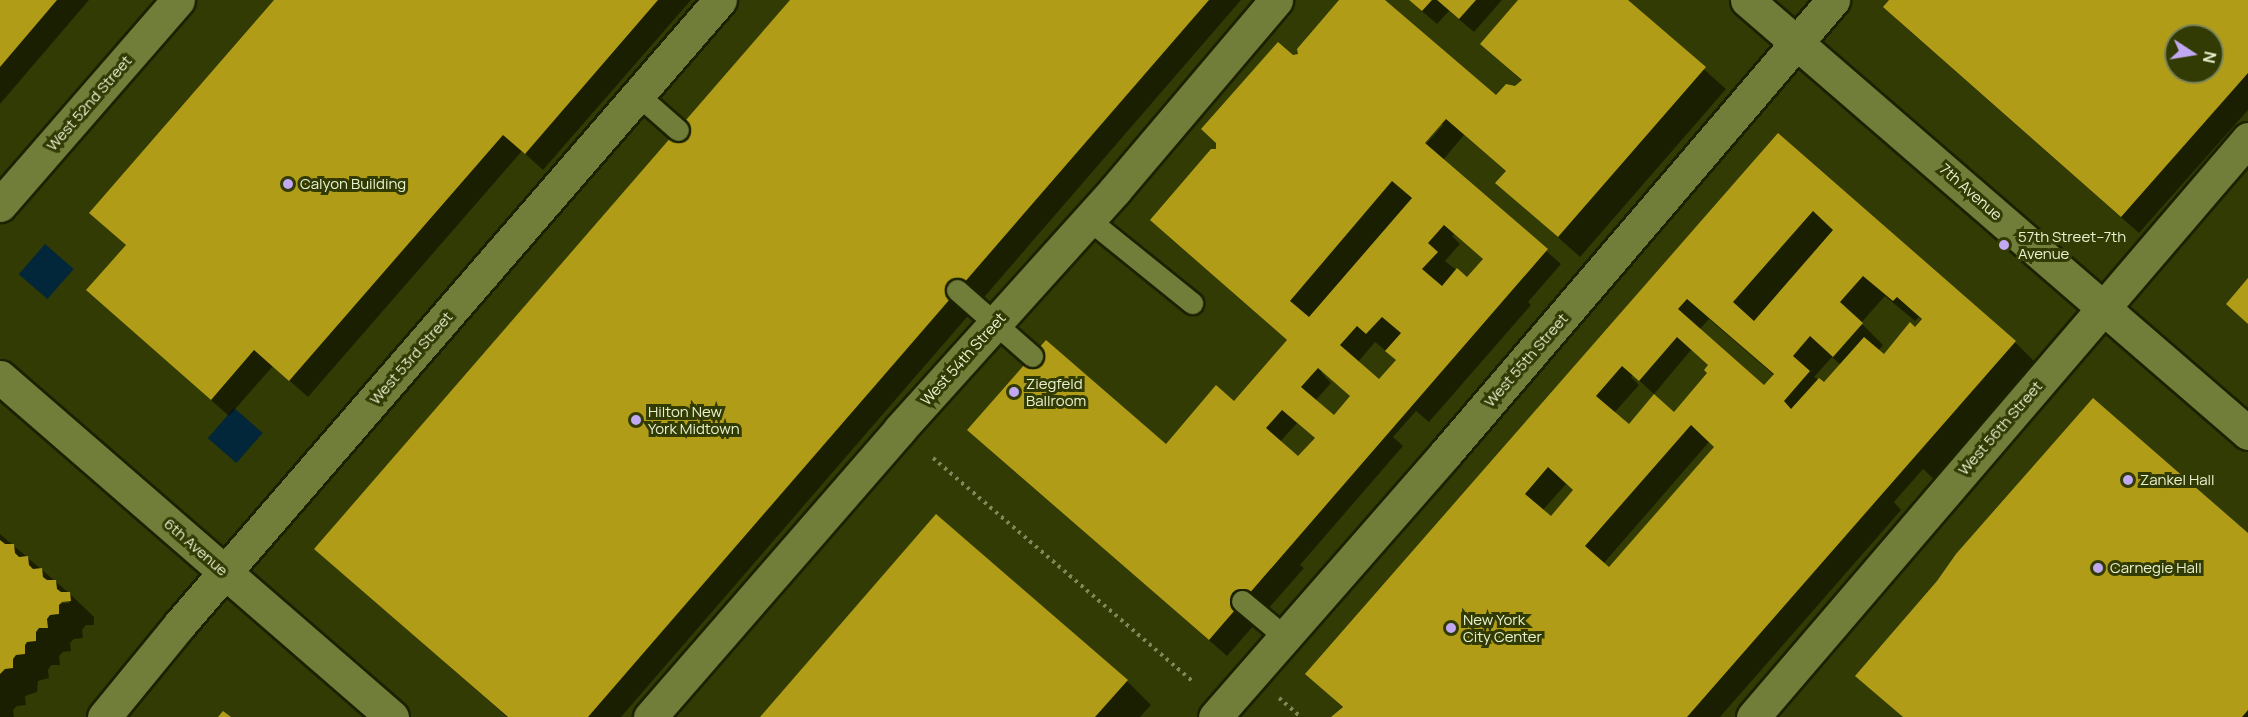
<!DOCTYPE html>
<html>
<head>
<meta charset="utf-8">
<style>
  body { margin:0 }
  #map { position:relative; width:2248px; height:717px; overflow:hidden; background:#323b04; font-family:Manrope,sans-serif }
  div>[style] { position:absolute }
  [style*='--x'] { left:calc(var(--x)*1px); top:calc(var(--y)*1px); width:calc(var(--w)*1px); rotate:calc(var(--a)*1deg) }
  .water>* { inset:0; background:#02263a; transform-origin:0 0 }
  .shadow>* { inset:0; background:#0007 }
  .building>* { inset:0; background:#b19c17 }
  .path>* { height:4px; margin-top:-2px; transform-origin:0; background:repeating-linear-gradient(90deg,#7f8859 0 3px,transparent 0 7.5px) }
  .roads { filter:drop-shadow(2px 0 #1b2100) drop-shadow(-2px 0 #1b2100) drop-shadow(0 2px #1b2100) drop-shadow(0 -2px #1b2100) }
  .lane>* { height:21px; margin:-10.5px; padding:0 10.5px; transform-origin:10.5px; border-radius:10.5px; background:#707e3a }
  .street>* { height:33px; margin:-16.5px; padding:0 16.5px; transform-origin:16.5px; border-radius:16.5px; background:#707e3a }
  .secondary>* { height:33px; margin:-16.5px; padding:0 16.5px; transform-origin:16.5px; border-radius:16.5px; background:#707e3a }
  .dots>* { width:16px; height:16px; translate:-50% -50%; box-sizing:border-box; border:3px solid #323b04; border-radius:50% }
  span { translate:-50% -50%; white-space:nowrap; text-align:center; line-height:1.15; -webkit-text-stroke:6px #323b04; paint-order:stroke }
  .street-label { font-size:15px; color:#e9f2cf }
  .poi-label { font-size:15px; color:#e9f2cf }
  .left { translate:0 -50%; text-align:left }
  .north { position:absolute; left:2164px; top:24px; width:60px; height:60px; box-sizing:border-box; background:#323b04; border:2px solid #7b8455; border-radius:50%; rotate:102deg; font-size:16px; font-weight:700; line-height:24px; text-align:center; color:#e9f2cf }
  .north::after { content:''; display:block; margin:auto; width:21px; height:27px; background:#c1a8f3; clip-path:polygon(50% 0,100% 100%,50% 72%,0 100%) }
</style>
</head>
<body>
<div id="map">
  <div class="water">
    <i style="left:45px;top:244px;width:38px;height:40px;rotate:41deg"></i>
    <i style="left:234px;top:408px;width:38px;height:40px;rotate:41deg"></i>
  </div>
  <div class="shadow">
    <i style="clip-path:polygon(0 0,89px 0,0 104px)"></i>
    <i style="clip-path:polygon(276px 0,691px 0,543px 170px,522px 151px,308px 397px,273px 366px,229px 416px,106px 307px,127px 246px,91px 213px)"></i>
    <i style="clip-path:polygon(793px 0,1241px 0,621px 717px,507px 717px,316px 549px)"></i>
    <i style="clip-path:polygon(evenodd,1341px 0,1383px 0,1496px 98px,1516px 88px,1522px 81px,1482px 44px,1520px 0,1626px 0,1726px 89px,1580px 257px,1497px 183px,1507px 172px,1464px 135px,1443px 160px,1561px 264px,1528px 302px,1531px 305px,1429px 422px,1416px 411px,1393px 437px,1403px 446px,1300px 565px,1304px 568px,1227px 656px,969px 430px,1172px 452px,1235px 403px,1288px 341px,1152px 220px,1218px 150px,1292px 56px,1300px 55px,1341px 0,1440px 123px,1443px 125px,1426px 144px,1422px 144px,1440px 123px,1341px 0,1454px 234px,1484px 260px,1467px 279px,1445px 261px,1460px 244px,1452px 236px,1454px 234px,1341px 0,1375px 342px,1397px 360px,1380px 381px,1358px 362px,1375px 342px,1341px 0,1323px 371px,1352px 396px,1334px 417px,1315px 401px,1331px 383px,1321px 372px,1323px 371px,1341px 0,1297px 423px,1316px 439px,1298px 458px,1280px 442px,1297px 423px)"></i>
    <i style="clip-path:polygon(1409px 0,1502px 0,1474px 32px,1449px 11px,1437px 24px)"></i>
    <i style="clip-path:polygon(evenodd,1891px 0,2248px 0,2248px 110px,2139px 233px,1902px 24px,1885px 7px,1891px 0,2176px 36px,2212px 36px,2212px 72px,2176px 72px,2176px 36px)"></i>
    <i style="clip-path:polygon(evenodd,1778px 135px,2015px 342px,2039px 366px,1937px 482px,1923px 469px,1894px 502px,1901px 510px,1720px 717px,1334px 717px,1344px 709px,1307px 674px,1778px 135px,1885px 296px,1915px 321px,1919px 317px,1923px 321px,1884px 357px,1878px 351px,1883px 345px,1861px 323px,1885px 296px,1778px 135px,1709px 319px,1775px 376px,1776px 398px,1699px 330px,1709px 319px,1778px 135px,1691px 350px,1709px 365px,1708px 374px,1674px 413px,1629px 426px,1614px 413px,1639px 385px,1631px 377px,1633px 375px,1654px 394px,1691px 350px,1778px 135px,1832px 357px,1841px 365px,1832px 388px,1814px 377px,1832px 357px,1778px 135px,1709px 442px,1715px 448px,1609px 569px,1603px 564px,1709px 442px,1778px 135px,1566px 484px,1574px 491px,1551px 518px,1542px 511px,1566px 484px)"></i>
    <i style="clip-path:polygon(evenodd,0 534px,69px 593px,94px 617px,94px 625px,86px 625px,82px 630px,83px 638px,74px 639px,70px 643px,71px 651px,63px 652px,59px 656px,60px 665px,51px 665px,48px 670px,49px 678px,38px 681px,37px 692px,25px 696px,26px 705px,17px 706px,13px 710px,14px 717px,0 717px,0 534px,68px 600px,70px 603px,54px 604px,68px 600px)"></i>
    <i style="clip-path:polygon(2248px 535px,2248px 717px,1903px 717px,1872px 690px)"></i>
    <i style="clip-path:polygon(1127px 681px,1151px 705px,1140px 717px,762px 717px)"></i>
  </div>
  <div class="building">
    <i style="clip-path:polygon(0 0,57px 0,0 67px)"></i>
    <i style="clip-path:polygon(274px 0,658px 0,525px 154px,503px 135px,289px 381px,254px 350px,211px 400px,86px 290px,126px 245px,89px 213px)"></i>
    <i style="clip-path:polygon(790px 0,1209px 0,588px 717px,508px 717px,314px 549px)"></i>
    <i style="clip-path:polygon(evenodd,1339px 0,1385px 0,1496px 95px,1506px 84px,1515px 86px,1522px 80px,1480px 44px,1518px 0,1628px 0,1706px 67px,1558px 237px,1495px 183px,1506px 171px,1446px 119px,1425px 143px,1548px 249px,1209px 640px,967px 430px,1046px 340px,1166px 444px,1216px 385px,1234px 401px,1287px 340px,1150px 220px,1211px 149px,1216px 149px,1216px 143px,1201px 129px,1278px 42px,1293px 55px,1298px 54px,1297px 49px,1339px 0,1392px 181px,1412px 198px,1309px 317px,1290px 301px,1392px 181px,1339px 0,1444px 225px,1483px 259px,1467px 277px,1457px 268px,1442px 286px,1422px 269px,1438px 252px,1428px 243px,1444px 225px,1339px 0,1382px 317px,1401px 333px,1385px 351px,1396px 360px,1379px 379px,1340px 345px,1357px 326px,1366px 334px,1382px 317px,1339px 0,1318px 368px,1350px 396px,1334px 415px,1301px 387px,1318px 368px,1339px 0,1282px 410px,1315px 438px,1298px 456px,1266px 428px,1282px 410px)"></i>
    <i style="clip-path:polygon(1409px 0,1432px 0,1422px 11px)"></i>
    <i style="clip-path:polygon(1437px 0,1476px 0,1459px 19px)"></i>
    <i style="clip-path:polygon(evenodd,1889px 0,2248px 0,2248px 73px,2121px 217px,1883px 7px,1889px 0,2176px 36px,2212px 36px,2212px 72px,2176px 72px,2176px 36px)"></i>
    <i style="clip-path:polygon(evenodd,1778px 133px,2016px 341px,1687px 717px,1331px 717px,1343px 707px,1305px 674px,1778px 133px,1813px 211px,1833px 230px,1754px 321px,1733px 302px,1813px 211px,1778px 133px,1863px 276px,1893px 301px,1897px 297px,1922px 319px,1915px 327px,1910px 322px,1884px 354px,1864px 337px,1824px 382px,1819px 378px,1791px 409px,1784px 401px,1810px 371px,1793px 356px,1810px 336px,1833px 357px,1863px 323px,1840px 302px,1863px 276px,1778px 133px,1687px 299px,1774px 374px,1764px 385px,1678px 309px,1687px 299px,1778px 133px,1677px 337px,1708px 365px,1704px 370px,1707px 373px,1674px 412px,1654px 394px,1629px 424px,1596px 396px,1622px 366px,1639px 381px,1677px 337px,1778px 133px,1691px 425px,1714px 447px,1609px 567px,1585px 546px,1691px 425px,1778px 133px,1548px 467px,1573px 490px,1551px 516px,1525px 494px,1548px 467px)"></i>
    <i style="clip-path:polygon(2248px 278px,2248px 324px,2226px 304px)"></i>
    <i style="clip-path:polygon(2093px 398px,2248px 533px,2248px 710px,2242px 717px,1903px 717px,1855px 676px,1937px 581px,1956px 554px)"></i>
    <i style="clip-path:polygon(936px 514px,1128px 680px,1095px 717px,760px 717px)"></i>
    <i style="clip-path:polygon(0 540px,5px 544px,14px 544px,15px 553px,19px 557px,28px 556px,29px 565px,33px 569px,42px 568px,43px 577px,47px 580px,56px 580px,57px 589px,61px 592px,70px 592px,71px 601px,62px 602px,59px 605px,59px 614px,50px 615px,47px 619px,48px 628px,39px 628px,36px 632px,36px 641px,27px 642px,25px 645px,25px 654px,16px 655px,13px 659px,13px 668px,5px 669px,0 674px)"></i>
    <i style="clip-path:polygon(223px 711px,231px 717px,218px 717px)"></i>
  </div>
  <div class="path">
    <i style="--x:933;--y:458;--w:343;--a:40.7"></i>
    <i style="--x:1279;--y:698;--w:29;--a:41"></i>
  </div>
  <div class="roads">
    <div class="lane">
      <i style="--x:638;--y:95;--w:53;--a:41.2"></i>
      <i style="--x:1088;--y:219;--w:134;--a:38.9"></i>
      <i style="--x:957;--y:290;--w:100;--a:41.3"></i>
      <i style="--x:1242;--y:601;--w:56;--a:39.9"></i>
    </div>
    <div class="street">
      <i style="--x:0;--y:205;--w:271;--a:-49"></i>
      <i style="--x:1215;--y:717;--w:351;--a:-48.8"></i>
      <i style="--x:1446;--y:453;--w:596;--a:-49.49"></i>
      <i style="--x:1753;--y:717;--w:761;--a:-49.42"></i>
    </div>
    <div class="secondary">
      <i style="--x:1747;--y:0;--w:662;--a:40.84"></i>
      <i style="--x:0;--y:377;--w:519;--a:40.94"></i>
      <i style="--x:104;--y:717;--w:120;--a:-50.7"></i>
      <i style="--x:180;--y:624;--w:825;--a:-49.13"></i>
      <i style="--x:650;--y:717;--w:381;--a:-49"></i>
      <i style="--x:900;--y:429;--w:321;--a:-48"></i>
      <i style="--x:1115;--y:190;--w:249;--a:-49.7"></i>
    </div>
  </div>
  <div class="dots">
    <i style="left:288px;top:184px;background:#c1a8f3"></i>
    <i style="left:2004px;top:245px;background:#c1a8f3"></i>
    <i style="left:1014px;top:392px;background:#c1a8f3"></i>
    <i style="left:636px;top:420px;background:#c1a8f3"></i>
    <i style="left:2128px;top:480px;background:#c1a8f3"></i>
    <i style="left:2098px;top:568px;background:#c1a8f3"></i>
    <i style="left:1451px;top:628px;background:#c1a8f3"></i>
  </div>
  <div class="street-label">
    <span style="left:89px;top:103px;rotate:-49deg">West 52nd Street</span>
    <span style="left:1971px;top:192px;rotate:41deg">7th Avenue</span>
    <span style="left:411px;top:358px;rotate:-49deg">West 53rd Street</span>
    <span style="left:963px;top:359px;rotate:-48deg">West 54th Street</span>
    <span style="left:1526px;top:360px;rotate:-49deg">West 55th Street</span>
    <span style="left:2000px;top:428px;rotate:-49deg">West 56th Street</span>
    <span style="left:196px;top:547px;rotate:41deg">6th Avenue</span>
  </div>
  <div class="poi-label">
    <span class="left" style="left:300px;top:184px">Calyon Building</span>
    <span class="left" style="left:2018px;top:245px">57th Street–7th<br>Avenue</span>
    <span class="left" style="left:1026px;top:392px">Ziegfeld<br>Ballroom</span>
    <span class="left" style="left:648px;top:420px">Hilton New<br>York Midtown</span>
    <span class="left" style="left:2140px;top:480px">Zankel Hall</span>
    <span class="left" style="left:2110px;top:568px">Carnegie Hall</span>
    <span class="left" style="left:1463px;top:628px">New York<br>City Center</span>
  </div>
  <div class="north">N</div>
</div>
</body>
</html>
